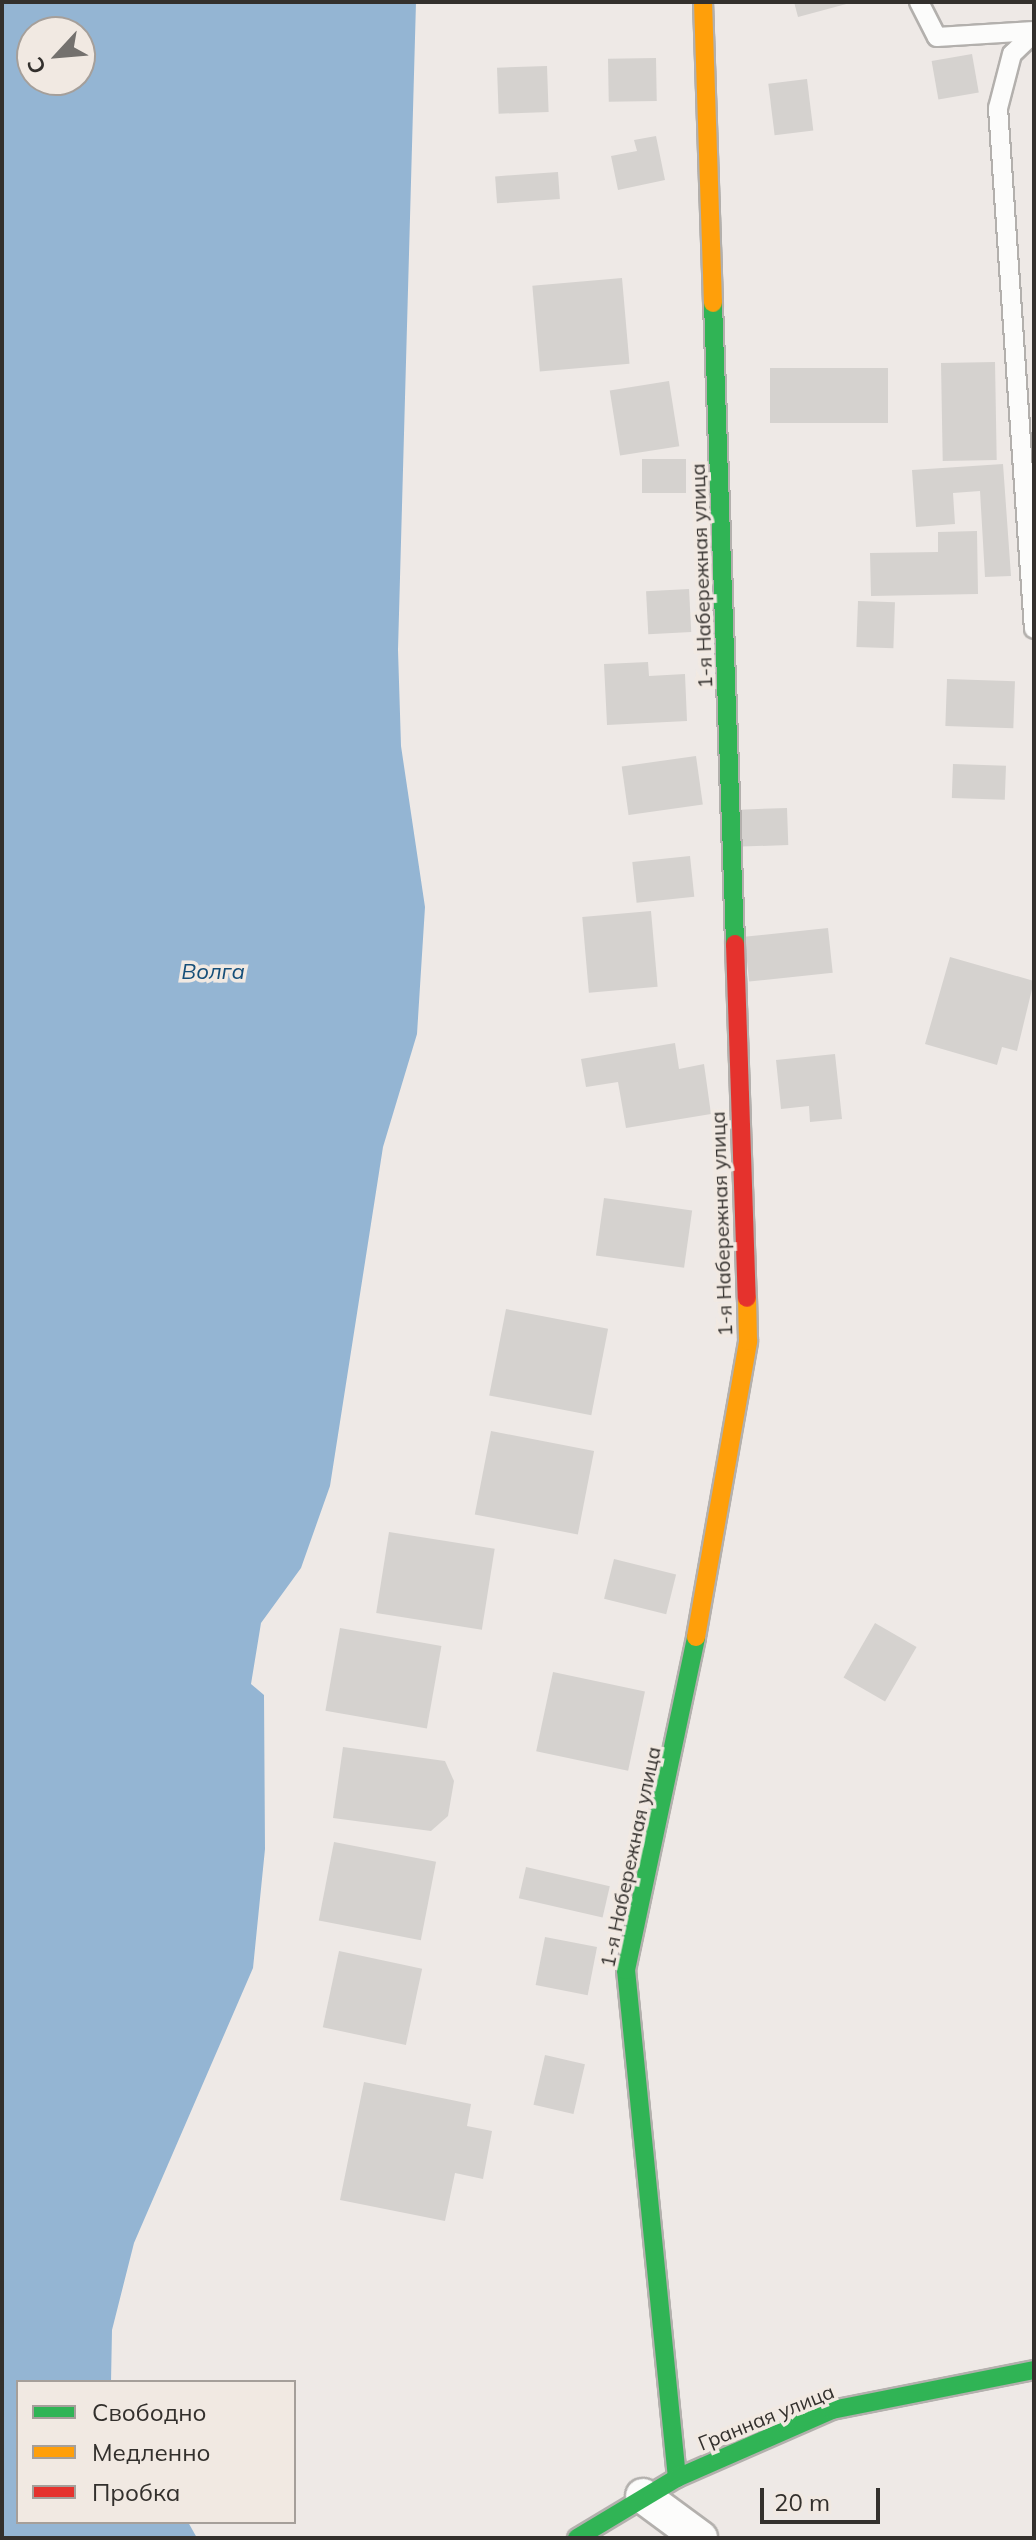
<!DOCTYPE html>
<html>
<head>
<meta charset="utf-8">
<style>
  body { margin:0 }
  #map { position:relative; width:1036px; height:2540px; overflow:hidden; background:#eee9e6; font-family:Mulish,sans-serif }
  div>[style] { position:absolute }
  [style*='--x'] { left:calc(var(--x)*1px); top:calc(var(--y)*1px); width:calc(var(--w)*1px); rotate:calc(var(--a)*1deg) }
  .water>* { inset:0; background:#94b5d3 }
  .building>* { inset:0; background:#d5d2cf; transform-origin:0 0 }
  .roads { filter:drop-shadow(2px 0 #b3b0ad) drop-shadow(-2px 0 #b3b0ad) drop-shadow(0 2px #b3b0ad) drop-shadow(0 -2px #b3b0ad) }
  .lane>* { height:18px; margin:-9px; padding:0 9px; transform-origin:9px; border-radius:9px; background:#fcfcfb }
  .street>* { height:34px; margin:-17px; padding:0 17px; transform-origin:17px; border-radius:17px; background:#fcfcfb }
  .fast>* { height:18px; margin:-9px; padding:0 9px; transform-origin:9px; border-radius:9px; background:#30b455 }
  .slow>* { height:18px; margin:-9px; padding:0 9px; transform-origin:9px; border-radius:9px; background:#ff9f0a }
  .jam>* { height:18px; margin:-9px; padding:0 9px; transform-origin:9px; border-radius:9px; background:#e5322d }
  span { translate:-50% -50%; white-space:nowrap; text-align:center; line-height:1.15; -webkit-text-stroke:7px #f1e9e2; paint-order:stroke }
  .street-label { font-size:20px; color:#33302d }
  .water-label { font-size:22px; color:#164f79; font-style:italic }
  .frame { position:absolute; inset:0; border:4px solid #33302d; pointer-events:none }
  .legend { position:absolute; left:16px; top:2380px; width:280px; height:144px; box-sizing:border-box; background:#f1e9e2; border:2px solid #a59f9a; margin:0; padding:10px 14px; list-style:none; font-size:24px; color:#33302d }
  .legend li { display:flex; align-items:center; gap:16px; height:40px }
  .legend b { width:40px; border:2px solid #a59f9a }
  .north { position:absolute; left:16px; top:16px; width:80px; height:80px; box-sizing:border-box; background:#f1e9e2; border:2px solid #a59f9a; border-radius:50%; rotate:244deg; font-size:22px; font-weight:700; line-height:32px; text-align:center; color:#33302d }
  .north::after { content:''; display:block; margin:auto; width:28px; height:36px; background:#74716e; clip-path:polygon(50% 0,100% 100%,50% 72%,0 100%) }
  .scale { position:absolute; left:760px; top:2488px; width:120px; height:36px; box-sizing:border-box; border:4px solid #33302d; border-top:0; padding-left:10px; font-size:24px; line-height:28px; white-space:nowrap; color:#33302d; -webkit-text-stroke:6px #f1e9e2; paint-order:stroke }
</style>
</head>
<body>
<div id="map">
  <div class="water">
    <i style="clip-path:polygon(evenodd,2px 2px,416px 2px,398px 650px,401px 746px,425px 907px,417px 1034px,383px 1147px,330px 1486px,301px 1568px,261px 1623px,251px 1684px,264px 1695px,265px 1849px,253px 1968px,134px 2243px,112px 2330px,111px 2382px,18px 2382px,18px 2522px,188px 2522px,197px 2538px,2px 2538px,2px 2px,32px 32px,80px 32px,80px 80px,32px 80px,32px 32px)"></i>
  </div>
  <div class="building">
    <i style="clip-path:polygon(794px 2px,850px 2px,850px 3px,798px 17px)"></i>
    <i style="left:972px;top:54px;width:39px;height:41px;rotate:80deg"></i>
    <i style="left:656px;top:58px;width:43px;height:48px;rotate:89deg"></i>
    <i style="left:547px;top:66px;width:46px;height:50px;rotate:88deg"></i>
    <i style="left:807px;top:79px;width:52px;height:39px;rotate:83deg"></i>
    <i style="clip-path:polygon(656px 136px,665px 180px,618px 190px,611px 156px,637px 151px,634px 140px)"></i>
    <i style="left:558px;top:172px;width:27px;height:63px;rotate:86deg"></i>
    <i style="left:622px;top:278px;width:86px;height:90px;rotate:85deg"></i>
    <i style="left:995px;top:362px;width:98px;height:54px;rotate:89deg"></i>
    <i style="left:888px;top:368px;width:55px;height:118px;rotate:90deg"></i>
    <i style="left:669px;top:381px;width:66px;height:60px;rotate:81deg"></i>
    <i style="left:642px;top:459px;width:44px;height:34px"></i>
    <i style="clip-path:polygon(1003px 464px,1011px 576px,985px 577px,980px 491px,953px 493px,955px 524px,916px 527px,912px 470px)"></i>
    <i style="clip-path:polygon(977px 531px,978px 594px,871px 596px,870px 553px,938px 552px,938px 532px)"></i>
    <i style="left:689px;top:589px;width:43px;height:43px;rotate:87deg"></i>
    <i style="left:858px;top:601px;width:37px;height:46px;rotate:2deg"></i>
    <i style="clip-path:polygon(648px 662px,649px 676px,685px 674px,687px 721px,607px 725px,604px 664px)"></i>
    <i style="left:947px;top:679px;width:68px;height:47px;rotate:2deg"></i>
    <i style="left:696px;top:756px;width:49px;height:75px;rotate:82deg"></i>
    <i style="left:953px;top:764px;width:53px;height:34px;rotate:2deg"></i>
    <i style="left:787px;top:808px;width:37px;height:47px;rotate:88deg"></i>
    <i style="left:690px;top:856px;width:41px;height:58px;rotate:84deg"></i>
    <i style="left:651px;top:911px;width:76px;height:69px;rotate:85deg"></i>
    <i style="left:828px;top:928px;width:45px;height:84px;rotate:84deg"></i>
    <i style="clip-path:polygon(950px 957px,1034px 981px,1017px 1051px,1002px 1047px,997px 1065px,925px 1044px)"></i>
    <i style="clip-path:polygon(675px 1043px,679px 1069px,704px 1064px,711px 1114px,626px 1128px,618px 1082px,586px 1087px,581px 1059px)"></i>
    <i style="clip-path:polygon(835px 1054px,842px 1119px,810px 1122px,809px 1106px,781px 1109px,776px 1060px)"></i>
    <i style="left:604px;top:1198px;width:89px;height:58px;rotate:8deg"></i>
    <i style="left:506px;top:1309px;width:104px;height:88px;rotate:11deg"></i>
    <i style="left:491px;top:1431px;width:105px;height:85px;rotate:11deg"></i>
    <i style="left:389px;top:1532px;width:107px;height:82px;rotate:9deg"></i>
    <i style="left:614px;top:1559px;width:64px;height:41px;rotate:14deg"></i>
    <i style="left:875px;top:1623px;width:48px;height:63px;rotate:30deg"></i>
    <i style="left:340px;top:1628px;width:103px;height:84px;rotate:10deg"></i>
    <i style="left:553px;top:1672px;width:94px;height:81px;rotate:12deg"></i>
    <i style="clip-path:polygon(343px 1747px,445px 1761px,454px 1781px,448px 1816px,431px 1831px,333px 1818px)"></i>
    <i style="left:334px;top:1842px;width:104px;height:80px;rotate:11deg"></i>
    <i style="left:526px;top:1867px;width:86px;height:32px;rotate:13deg"></i>
    <i style="left:545px;top:1937px;width:53px;height:49px;rotate:11deg"></i>
    <i style="left:339px;top:1951px;width:85px;height:78px;rotate:12deg"></i>
    <i style="left:545px;top:2055px;width:41px;height:51px;rotate:13deg"></i>
    <i style="clip-path:polygon(364px 2082px,471px 2104px,467px 2126px,492px 2131px,483px 2179px,455px 2173px,445px 2221px,340px 2200px)"></i>
  </div>
  <div class="roads">
    <div class="lane">
      <i style="--x:919;--y:2;--w:39;--a:63"></i>
      <i style="--x:937;--y:37;--w:97;--a:-3.5"></i>
      <i style="--x:1034;--y:33;--w:30;--a:136"></i>
      <i style="--x:1012;--y:54;--w:56;--a:104.5"></i>
      <i style="--x:998;--y:108;--w:522;--a:86.05"></i>
    </div>
    <div class="street">
      <i style="--x:643;--y:2496;--w:71;--a:36.4"></i>
    </div>
    <div class="fast">
      <i style="--x:713;--y:303;--w:641;--a:88.03"></i>
      <i style="--x:677;--y:2478;--w:511;--a:-95.73"></i>
      <i style="--x:626;--y:1970;--w:340;--a:-78.1"></i>
      <i style="--x:577;--y:2538;--w:117;--a:-31"></i>
      <i style="--x:677;--y:2478;--w:169;--a:-23.7"></i>
      <i style="--x:832;--y:2410;--w:206;--a:-11.2"></i>
    </div>
    <div class="slow">
      <i style="--x:703;--y:2;--w:301;--a:88.1"></i>
      <i style="--x:696;--y:1637;--w:301;--a:-80"></i>
      <i style="--x:748;--y:1341;--w:43;--a:-91.3"></i>
    </div>
    <div class="jam">
      <i style="--x:735;--y:944;--w:354;--a:88.1"></i>
    </div>
  </div>
  <div class="street-label">
    <span style="left:701px;top:576px;rotate:-92deg">1-я Набережная улица</span>
    <span style="left:721px;top:1224px;rotate:-92deg">1-я Набережная улица</span>
    <span style="left:630px;top:1857px;rotate:-78deg">1-я Набережная улица</span>
    <span style="left:766px;top:2417px;rotate:-22deg">Гранная улица</span>
  </div>
  <div class="water-label">
    <span style="left:213px;top:972px">Волга</span>
  </div>
  <div class="frame"></div>
  <ul class="legend">
  <li><b style="height:10px;background:#30b455"></b>Свободно</li>
  <li><b style="height:10px;background:#ff9f0a"></b>Медленно</li>
  <li><b style="height:10px;background:#e5322d"></b>Пробка</li>
  </ul>
  <div class="north">С</div>
  <div class="scale">20 m</div>
</div>
</body>
</html>
